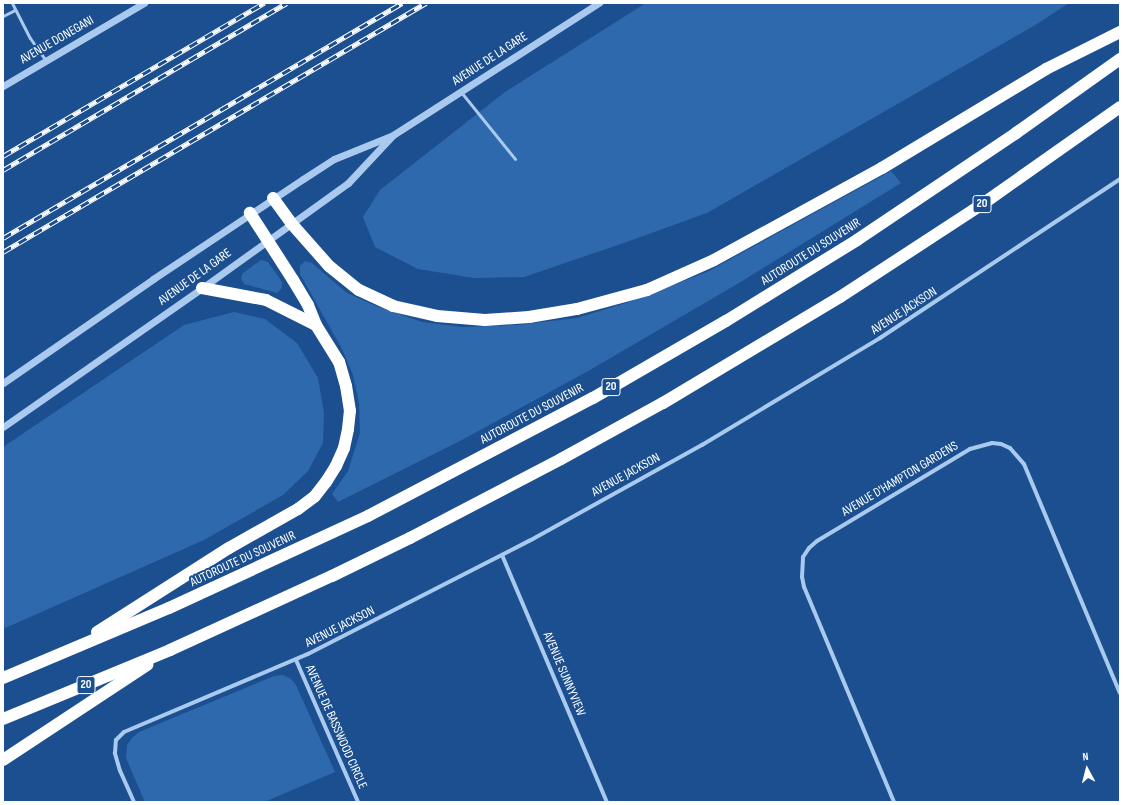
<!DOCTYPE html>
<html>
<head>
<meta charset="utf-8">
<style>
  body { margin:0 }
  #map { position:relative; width:1123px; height:805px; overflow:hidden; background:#1b4f8f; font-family:"Sofia Sans Condensed",sans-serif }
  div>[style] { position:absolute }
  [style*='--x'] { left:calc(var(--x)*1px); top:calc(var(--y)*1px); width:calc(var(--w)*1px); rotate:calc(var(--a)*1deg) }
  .green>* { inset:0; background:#2e69ad }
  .service>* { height:3px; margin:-1.5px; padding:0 1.5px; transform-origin:1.5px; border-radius:1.5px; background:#a9c9ee }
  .minor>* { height:4px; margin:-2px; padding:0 2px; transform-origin:2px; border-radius:2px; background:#a9c9ee }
  .tertiary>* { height:7px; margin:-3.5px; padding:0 3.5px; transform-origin:3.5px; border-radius:3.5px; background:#a9c9ee }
  .motorway>* { height:12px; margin:-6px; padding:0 6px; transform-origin:6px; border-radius:6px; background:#fff }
  .rail>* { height:4.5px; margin-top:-2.25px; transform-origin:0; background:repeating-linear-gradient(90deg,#1b4f8f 0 9px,#fff 0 18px); box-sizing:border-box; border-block:1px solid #fff }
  span { translate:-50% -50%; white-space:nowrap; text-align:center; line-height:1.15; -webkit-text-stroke:4px #1b4f8f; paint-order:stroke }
  .shield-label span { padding:1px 3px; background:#1b4f8f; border:1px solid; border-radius:3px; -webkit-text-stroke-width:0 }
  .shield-label { font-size:12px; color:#fff; font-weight:700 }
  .street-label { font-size:13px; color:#fff }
  .frame { position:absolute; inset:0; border:4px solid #fff; pointer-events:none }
  .north { position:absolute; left:1067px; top:749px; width:40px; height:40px; -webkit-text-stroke:3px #1b4f8f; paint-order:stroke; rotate:353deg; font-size:11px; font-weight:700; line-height:16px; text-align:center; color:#fff }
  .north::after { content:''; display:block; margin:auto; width:14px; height:18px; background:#fff; clip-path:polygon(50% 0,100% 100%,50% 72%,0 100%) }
</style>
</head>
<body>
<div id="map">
  <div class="green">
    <i style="clip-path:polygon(646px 3px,1069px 3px,1037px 24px,707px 213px,621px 244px,524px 277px,474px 278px,418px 269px,375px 247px,363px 217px,380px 190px,505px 92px)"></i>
    <i style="clip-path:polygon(891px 171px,901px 183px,739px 283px,590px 370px,460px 441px,338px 502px,332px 494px,348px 471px,360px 433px,359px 403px,353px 375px,342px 349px,300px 274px,300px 266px,305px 261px,312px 263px,347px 293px,376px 306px,422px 322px,463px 327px,517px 325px,577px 318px,623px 304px,707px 272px)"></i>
    <i style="clip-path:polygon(261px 260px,268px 262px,282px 282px,282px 288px,277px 293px,244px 284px,241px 278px,243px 273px)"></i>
    <i style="clip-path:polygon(234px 312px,265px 319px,297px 343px,318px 378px,324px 413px,323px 443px,308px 471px,283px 495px,204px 540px,3px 629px,3px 447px,184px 325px)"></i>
    <i style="clip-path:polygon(283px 675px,291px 679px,296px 685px,335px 772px,264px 802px,145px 802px,126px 758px,127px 745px,132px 738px,139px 732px,274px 676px)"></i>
  </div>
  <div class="service">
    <i style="--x:12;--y:3;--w:39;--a:63"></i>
    <i style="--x:30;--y:38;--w:28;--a:55"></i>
    <i style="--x:3;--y:16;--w:13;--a:-27"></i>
    <i style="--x:461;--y:92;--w:86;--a:51.1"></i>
  </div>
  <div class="minor">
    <i style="--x:502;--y:555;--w:268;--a:67"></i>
    <i style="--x:296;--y:660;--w:155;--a:66.4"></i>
    <i style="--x:134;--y:802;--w:34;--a:-114"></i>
    <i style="--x:120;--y:771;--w:19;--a:-106"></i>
    <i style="--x:115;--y:753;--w:13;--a:-86"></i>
    <i style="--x:116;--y:740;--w:11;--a:-45"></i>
    <i style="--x:124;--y:732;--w:200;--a:-23"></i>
    <i style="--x:308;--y:654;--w:250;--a:-27.1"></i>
    <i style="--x:531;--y:540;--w:196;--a:-29.1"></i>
    <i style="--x:702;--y:445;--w:208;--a:-31"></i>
    <i style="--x:880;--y:338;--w:288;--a:-33.5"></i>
    <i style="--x:894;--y:802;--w:233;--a:-112.7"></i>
    <i style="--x:804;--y:587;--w:10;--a:-101"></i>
    <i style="--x:802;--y:577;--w:20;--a:-87"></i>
    <i style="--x:803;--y:557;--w:11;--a:-56"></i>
    <i style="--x:809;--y:548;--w:11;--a:-41"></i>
    <i style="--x:817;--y:541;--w:179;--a:-31"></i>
    <i style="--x:970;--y:449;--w:23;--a:-15"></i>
    <i style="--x:992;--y:443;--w:9;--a:6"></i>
    <i style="--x:1001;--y:444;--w:10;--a:24"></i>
    <i style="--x:1010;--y:448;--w:21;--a:49"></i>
    <i style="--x:1024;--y:464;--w:248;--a:67.3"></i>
  </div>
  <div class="tertiary">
    <i style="--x:3;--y:86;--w:164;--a:-30.5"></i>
    <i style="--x:3;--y:383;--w:183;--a:-34.7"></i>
    <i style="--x:153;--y:279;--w:180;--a:-33.7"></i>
    <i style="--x:303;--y:179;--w:37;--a:-33"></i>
    <i style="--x:334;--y:159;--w:64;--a:-22.1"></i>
    <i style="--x:393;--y:135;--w:245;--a:-32.7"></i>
    <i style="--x:3;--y:427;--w:243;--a:-34.9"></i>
    <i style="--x:202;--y:288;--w:180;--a:-35.7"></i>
    <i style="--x:348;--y:183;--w:63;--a:-46.9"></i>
  </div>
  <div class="motorway">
    <i style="--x:273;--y:198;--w:31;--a:54"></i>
    <i style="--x:291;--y:223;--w:57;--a:48.5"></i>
    <i style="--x:329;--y:266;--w:38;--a:39"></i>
    <i style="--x:359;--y:290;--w:38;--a:25"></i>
    <i style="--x:393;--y:306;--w:45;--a:12.8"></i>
    <i style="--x:437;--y:316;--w:48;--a:4.8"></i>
    <i style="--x:485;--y:320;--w:44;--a:-3.9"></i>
    <i style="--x:529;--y:317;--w:49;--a:-9.5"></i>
    <i style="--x:577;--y:309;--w:73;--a:-15.2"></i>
    <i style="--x:647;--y:290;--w:73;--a:-24.1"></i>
    <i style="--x:714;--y:260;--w:192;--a:-28.7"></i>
    <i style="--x:882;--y:168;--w:192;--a:-31.1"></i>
    <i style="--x:1046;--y:69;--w:83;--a:-26.6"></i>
    <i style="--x:202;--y:288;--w:65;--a:10.6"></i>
    <i style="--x:266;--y:300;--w:56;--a:26.6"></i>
    <i style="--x:97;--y:632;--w:156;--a:-32.5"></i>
    <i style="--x:229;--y:548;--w:79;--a:-29.5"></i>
    <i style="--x:298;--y:509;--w:21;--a:-37"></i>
    <i style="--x:315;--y:496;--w:18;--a:-52"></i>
    <i style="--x:326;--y:482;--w:19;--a:-58"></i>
    <i style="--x:336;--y:466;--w:20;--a:-66"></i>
    <i style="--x:344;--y:448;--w:19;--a:-78"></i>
    <i style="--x:348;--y:429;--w:18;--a:-84"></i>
    <i style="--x:350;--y:411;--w:25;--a:-99"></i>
    <i style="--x:346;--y:386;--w:25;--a:-106"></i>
    <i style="--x:339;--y:362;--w:44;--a:-121.9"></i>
    <i style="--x:316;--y:325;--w:22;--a:-112"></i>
    <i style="--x:308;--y:305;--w:29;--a:-121"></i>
    <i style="--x:293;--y:280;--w:80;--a:-122.7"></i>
    <i style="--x:3;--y:678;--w:180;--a:-22.9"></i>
    <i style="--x:169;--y:608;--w:219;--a:-24.8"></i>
    <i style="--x:368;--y:516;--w:254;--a:-27.7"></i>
    <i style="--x:593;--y:398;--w:154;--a:-30.1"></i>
    <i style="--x:726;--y:321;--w:154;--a:-31.7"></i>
    <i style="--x:857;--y:240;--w:192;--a:-33.9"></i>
    <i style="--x:1016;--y:133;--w:128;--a:-35.4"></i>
    <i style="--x:3;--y:719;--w:181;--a:-22.4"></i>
    <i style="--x:170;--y:650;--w:178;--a:-24.6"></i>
    <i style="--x:332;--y:576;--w:87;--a:-26"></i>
    <i style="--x:410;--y:538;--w:170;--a:-27.6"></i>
    <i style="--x:561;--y:459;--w:116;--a:-28.8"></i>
    <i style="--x:663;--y:403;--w:206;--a:-30.9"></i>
    <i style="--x:840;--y:297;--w:172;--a:-33.1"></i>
    <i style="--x:984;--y:203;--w:166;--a:-35.2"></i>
    <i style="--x:3;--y:760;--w:173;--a:-33.4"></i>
  </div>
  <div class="rail">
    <i style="--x:3;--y:156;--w:303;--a:-30.4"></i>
    <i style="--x:3;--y:170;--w:329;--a:-30.5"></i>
    <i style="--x:3;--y:238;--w:463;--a:-30.5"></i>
    <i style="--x:3;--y:252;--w:491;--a:-30.5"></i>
  </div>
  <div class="shield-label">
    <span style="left:982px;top:204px">20</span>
    <span style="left:611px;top:387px">20</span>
    <span style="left:86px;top:685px">20</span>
  </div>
  <div class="street-label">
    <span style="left:57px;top:40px;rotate:-30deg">AVENUE DONEGANI</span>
    <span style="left:490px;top:59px;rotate:-33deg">AVENUE DE LA GARE</span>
    <span style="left:811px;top:252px;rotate:-32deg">AUTOROUTE DU SOUVENIR</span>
    <span style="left:195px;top:277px;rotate:-36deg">AVENUE DE LA GARE</span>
    <span style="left:904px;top:311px;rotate:-33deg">AVENUE JACKSON</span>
    <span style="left:532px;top:414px;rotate:-28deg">AUTOROUTE DU SOUVENIR</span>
    <span style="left:626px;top:475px;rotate:-29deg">AVENUE JACKSON</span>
    <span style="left:900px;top:479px;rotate:-31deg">AVENUE D'HAMPTON GARDENS</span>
    <span style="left:243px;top:559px;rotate:-25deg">AUTOROUTE DU SOUVENIR</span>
    <span style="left:340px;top:627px;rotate:-27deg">AVENUE JACKSON</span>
    <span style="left:564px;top:674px;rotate:67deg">AVENUE SUNNYVIEW</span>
    <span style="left:336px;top:727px;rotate:66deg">AVENUE DE BASSWOOD CIRCLE</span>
  </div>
  <div class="frame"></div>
  <div class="north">N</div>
</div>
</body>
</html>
